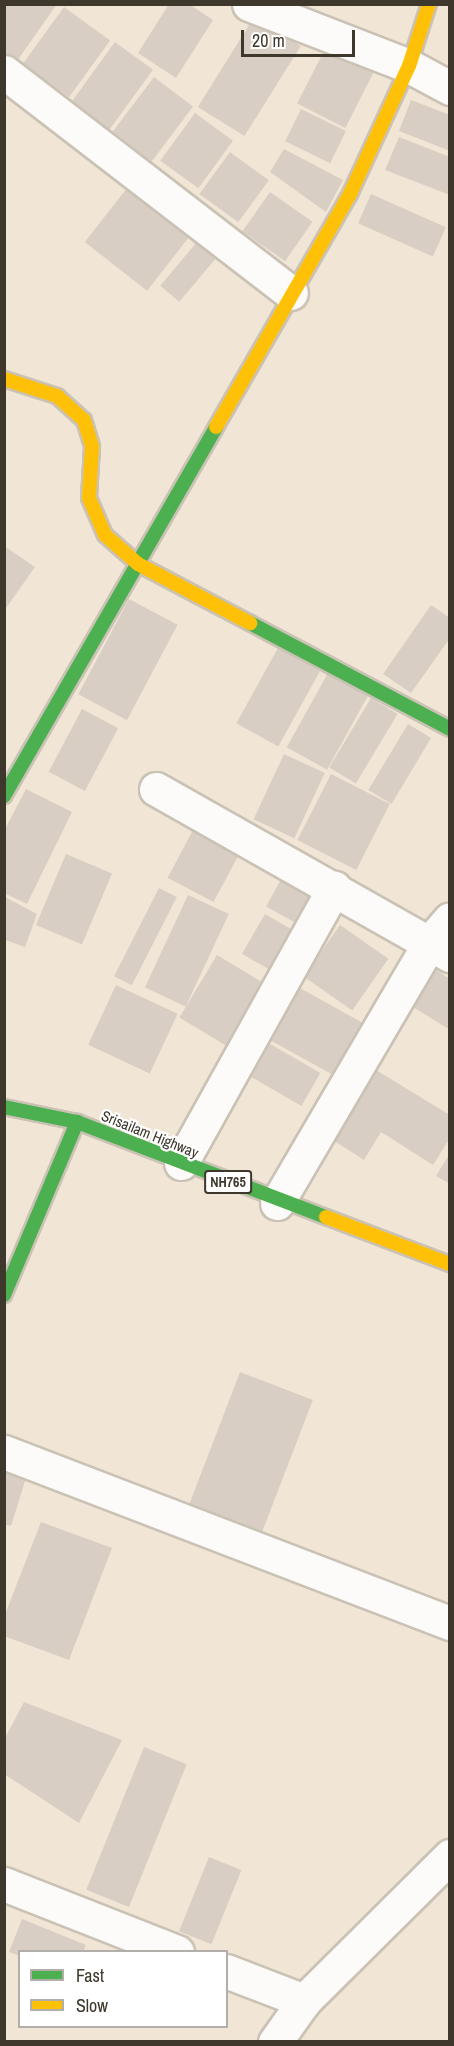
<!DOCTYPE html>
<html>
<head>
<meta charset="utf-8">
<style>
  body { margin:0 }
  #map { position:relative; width:454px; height:2046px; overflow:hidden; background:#f1e6d5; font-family:"Archivo Narrow",sans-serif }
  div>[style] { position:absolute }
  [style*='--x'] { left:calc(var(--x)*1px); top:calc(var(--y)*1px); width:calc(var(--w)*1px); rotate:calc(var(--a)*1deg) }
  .building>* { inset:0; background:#d9cec3; transform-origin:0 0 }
  .roads { filter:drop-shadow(2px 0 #cac2b5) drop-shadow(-2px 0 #cac2b5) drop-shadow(0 2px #cac2b5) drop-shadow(0 -2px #cac2b5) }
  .street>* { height:33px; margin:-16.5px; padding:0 16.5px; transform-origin:16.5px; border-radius:16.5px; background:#fdfbf9 }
  .fast>* { height:14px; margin:-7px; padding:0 7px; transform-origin:7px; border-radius:7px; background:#4caf50 }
  .slow>* { height:14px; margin:-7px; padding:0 7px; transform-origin:7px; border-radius:7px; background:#ffc107 }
  span { translate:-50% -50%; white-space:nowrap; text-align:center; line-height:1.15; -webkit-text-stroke:4.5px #fff; paint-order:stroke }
  .shield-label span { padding:2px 4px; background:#fff; border:2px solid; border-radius:4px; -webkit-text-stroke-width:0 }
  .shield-label { font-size:14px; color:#3e372b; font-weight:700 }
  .street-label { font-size:15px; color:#3e372b }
  .frame { position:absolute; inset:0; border:6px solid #3e372b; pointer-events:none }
  .legend { position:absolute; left:18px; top:1950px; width:210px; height:78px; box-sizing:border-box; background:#fff; border:2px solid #b2afaa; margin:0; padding:8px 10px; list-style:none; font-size:18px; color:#3e372b }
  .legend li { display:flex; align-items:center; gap:12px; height:30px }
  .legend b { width:30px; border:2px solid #b2afaa }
  .scale { position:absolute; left:241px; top:30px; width:114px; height:27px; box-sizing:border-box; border:3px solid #3e372b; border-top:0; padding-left:8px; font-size:18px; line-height:21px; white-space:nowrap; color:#3e372b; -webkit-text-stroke:4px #fff; paint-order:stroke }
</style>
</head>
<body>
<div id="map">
  <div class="building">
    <i style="clip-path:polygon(4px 4px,57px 4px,17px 61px,4px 52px)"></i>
    <i style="clip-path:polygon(169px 4px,189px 4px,213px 20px,176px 78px,138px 53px)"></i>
    <i style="left:64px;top:7px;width:57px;height:70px;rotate:36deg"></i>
    <i style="left:254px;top:17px;width:55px;height:106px;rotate:32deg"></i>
    <i style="left:115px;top:42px;width:47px;height:75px;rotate:36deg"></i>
    <i style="left:328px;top:43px;width:54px;height:68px;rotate:27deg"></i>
    <i style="left:154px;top:77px;width:49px;height:69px;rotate:37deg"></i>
    <i style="clip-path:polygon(411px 100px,450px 115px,450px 151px,399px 131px)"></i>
    <i style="left:301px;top:109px;width:50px;height:36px;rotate:26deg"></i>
    <i style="left:195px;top:113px;width:47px;height:59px;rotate:36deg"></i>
    <i style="clip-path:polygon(399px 137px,450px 157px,450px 195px,385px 170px)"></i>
    <i style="clip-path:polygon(284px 149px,343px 180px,326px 212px,270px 172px)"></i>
    <i style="left:230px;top:152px;width:48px;height:52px;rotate:36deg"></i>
    <i style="left:131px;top:183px;width:79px;height:75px;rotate:38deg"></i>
    <i style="left:270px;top:192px;width:52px;height:48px;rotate:35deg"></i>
    <i style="left:371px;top:194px;width:82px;height:32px;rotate:24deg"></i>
    <i style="left:202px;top:236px;width:25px;height:65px;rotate:40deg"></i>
    <i style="clip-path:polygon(4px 546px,35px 567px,4px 611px)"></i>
    <i style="left:129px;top:599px;width:55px;height:108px;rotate:28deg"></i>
    <i style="clip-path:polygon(431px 605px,450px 618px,450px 638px,411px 693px,383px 674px)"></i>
    <i style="left:278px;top:648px;width:48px;height:86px;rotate:29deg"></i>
    <i style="left:328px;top:673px;width:46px;height:85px;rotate:29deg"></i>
    <i style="left:371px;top:698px;width:31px;height:81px;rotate:31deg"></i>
    <i style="left:82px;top:709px;width:41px;height:71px;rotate:28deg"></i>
    <i style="left:408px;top:724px;width:27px;height:77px;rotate:31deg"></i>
    <i style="left:284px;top:754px;width:45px;height:72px;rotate:25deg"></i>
    <i style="left:331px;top:774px;width:66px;height:74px;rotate:27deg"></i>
    <i style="clip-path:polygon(26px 789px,72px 812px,27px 904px,4px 893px,4px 831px)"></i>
    <i style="left:193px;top:830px;width:52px;height:54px;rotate:28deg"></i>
    <i style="left:66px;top:854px;width:50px;height:77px;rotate:23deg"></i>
    <i style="left:283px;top:876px;width:39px;height:35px;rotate:29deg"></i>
    <i style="left:159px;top:888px;width:20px;height:99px;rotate:27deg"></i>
    <i style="left:188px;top:895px;width:45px;height:102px;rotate:25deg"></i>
    <i style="clip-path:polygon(5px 897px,37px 914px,25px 947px,5px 940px)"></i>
    <i style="left:265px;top:914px;width:34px;height:46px;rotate:30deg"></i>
    <i style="left:340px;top:925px;width:59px;height:63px;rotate:35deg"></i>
    <i style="left:217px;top:955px;width:56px;height:73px;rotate:31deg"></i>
    <i style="clip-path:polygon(436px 970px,450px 979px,450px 1030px,413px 1007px)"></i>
    <i style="left:116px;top:985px;width:68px;height:66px;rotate:25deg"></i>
    <i style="left:298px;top:987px;width:76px;height:60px;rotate:29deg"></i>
    <i style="left:265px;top:1041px;width:64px;height:38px;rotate:30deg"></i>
    <i style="clip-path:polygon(371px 1067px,450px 1115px,450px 1138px,433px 1165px,381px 1132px,364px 1160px,328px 1137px)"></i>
    <i style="clip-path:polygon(450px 1153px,450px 1184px,436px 1176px)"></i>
    <i style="left:240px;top:1372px;width:78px;height:156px;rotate:21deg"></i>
    <i style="clip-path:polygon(4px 1471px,26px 1478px,11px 1526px,4px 1524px)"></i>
    <i style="clip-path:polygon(41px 1522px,112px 1548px,69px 1660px,4px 1636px,4px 1617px)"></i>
    <i style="clip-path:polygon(24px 1702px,122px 1740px,79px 1823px,4px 1774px,4px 1740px)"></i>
    <i style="left:144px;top:1747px;width:46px;height:154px;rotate:22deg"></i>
    <i style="left:209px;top:1857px;width:35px;height:80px;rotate:22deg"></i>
    <i style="clip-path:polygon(22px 1919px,86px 1945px,83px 1952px,20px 1952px,20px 1956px,9px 1952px)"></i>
  </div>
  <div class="roads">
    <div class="street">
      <i style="--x:249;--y:4;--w:172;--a:21.2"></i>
      <i style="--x:409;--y:66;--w:47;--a:28.2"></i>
      <i style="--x:4;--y:72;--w:362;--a:37.6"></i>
      <i style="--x:156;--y:789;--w:338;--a:29.5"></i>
      <i style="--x:181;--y:1163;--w:315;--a:-60.9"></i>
      <i style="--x:277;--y:1203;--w:303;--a:-59.6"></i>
      <i style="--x:430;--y:942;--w:30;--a:-49"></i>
      <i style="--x:4;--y:1452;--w:478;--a:21"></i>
      <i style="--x:4;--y:1884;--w:186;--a:21.5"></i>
      <i style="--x:226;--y:1971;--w:84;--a:21"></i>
      <i style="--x:275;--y:2042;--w:50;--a:-54.7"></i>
      <i style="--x:304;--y:2001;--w:206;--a:-44.8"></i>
    </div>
    <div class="fast">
      <i style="--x:250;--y:623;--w:226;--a:27.9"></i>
      <i style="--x:4;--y:796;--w:426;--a:-60.1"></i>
      <i style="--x:4;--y:1107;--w:75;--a:11.6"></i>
      <i style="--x:77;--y:1122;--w:267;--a:20.9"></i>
      <i style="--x:4;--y:1295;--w:188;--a:-67.1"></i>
    </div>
    <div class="slow">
      <i style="--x:4;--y:379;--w:56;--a:17.8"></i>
      <i style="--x:57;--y:396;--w:36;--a:42"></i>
      <i style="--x:84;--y:420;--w:28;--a:73"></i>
      <i style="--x:92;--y:447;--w:51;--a:93.4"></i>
      <i style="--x:89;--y:498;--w:40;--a:66.6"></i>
      <i style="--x:105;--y:535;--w:44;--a:41.3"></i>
      <i style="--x:138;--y:564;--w:127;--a:27.8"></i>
      <i style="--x:216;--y:427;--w:269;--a:-60.1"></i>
      <i style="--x:350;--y:194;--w:141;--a:-65.3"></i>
      <i style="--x:409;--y:66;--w:65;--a:-72.1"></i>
      <i style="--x:326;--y:1217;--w:133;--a:20.8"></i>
    </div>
  </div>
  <div class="shield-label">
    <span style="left:228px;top:1182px">NH765</span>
  </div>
  <div class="street-label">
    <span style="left:150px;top:1134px;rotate:22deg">Srisailam Highway</span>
  </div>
  <div class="frame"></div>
  <ul class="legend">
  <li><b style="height:8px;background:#4caf50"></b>Fast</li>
  <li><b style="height:8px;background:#ffc107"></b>Slow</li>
  </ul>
  <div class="scale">20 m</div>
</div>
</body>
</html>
